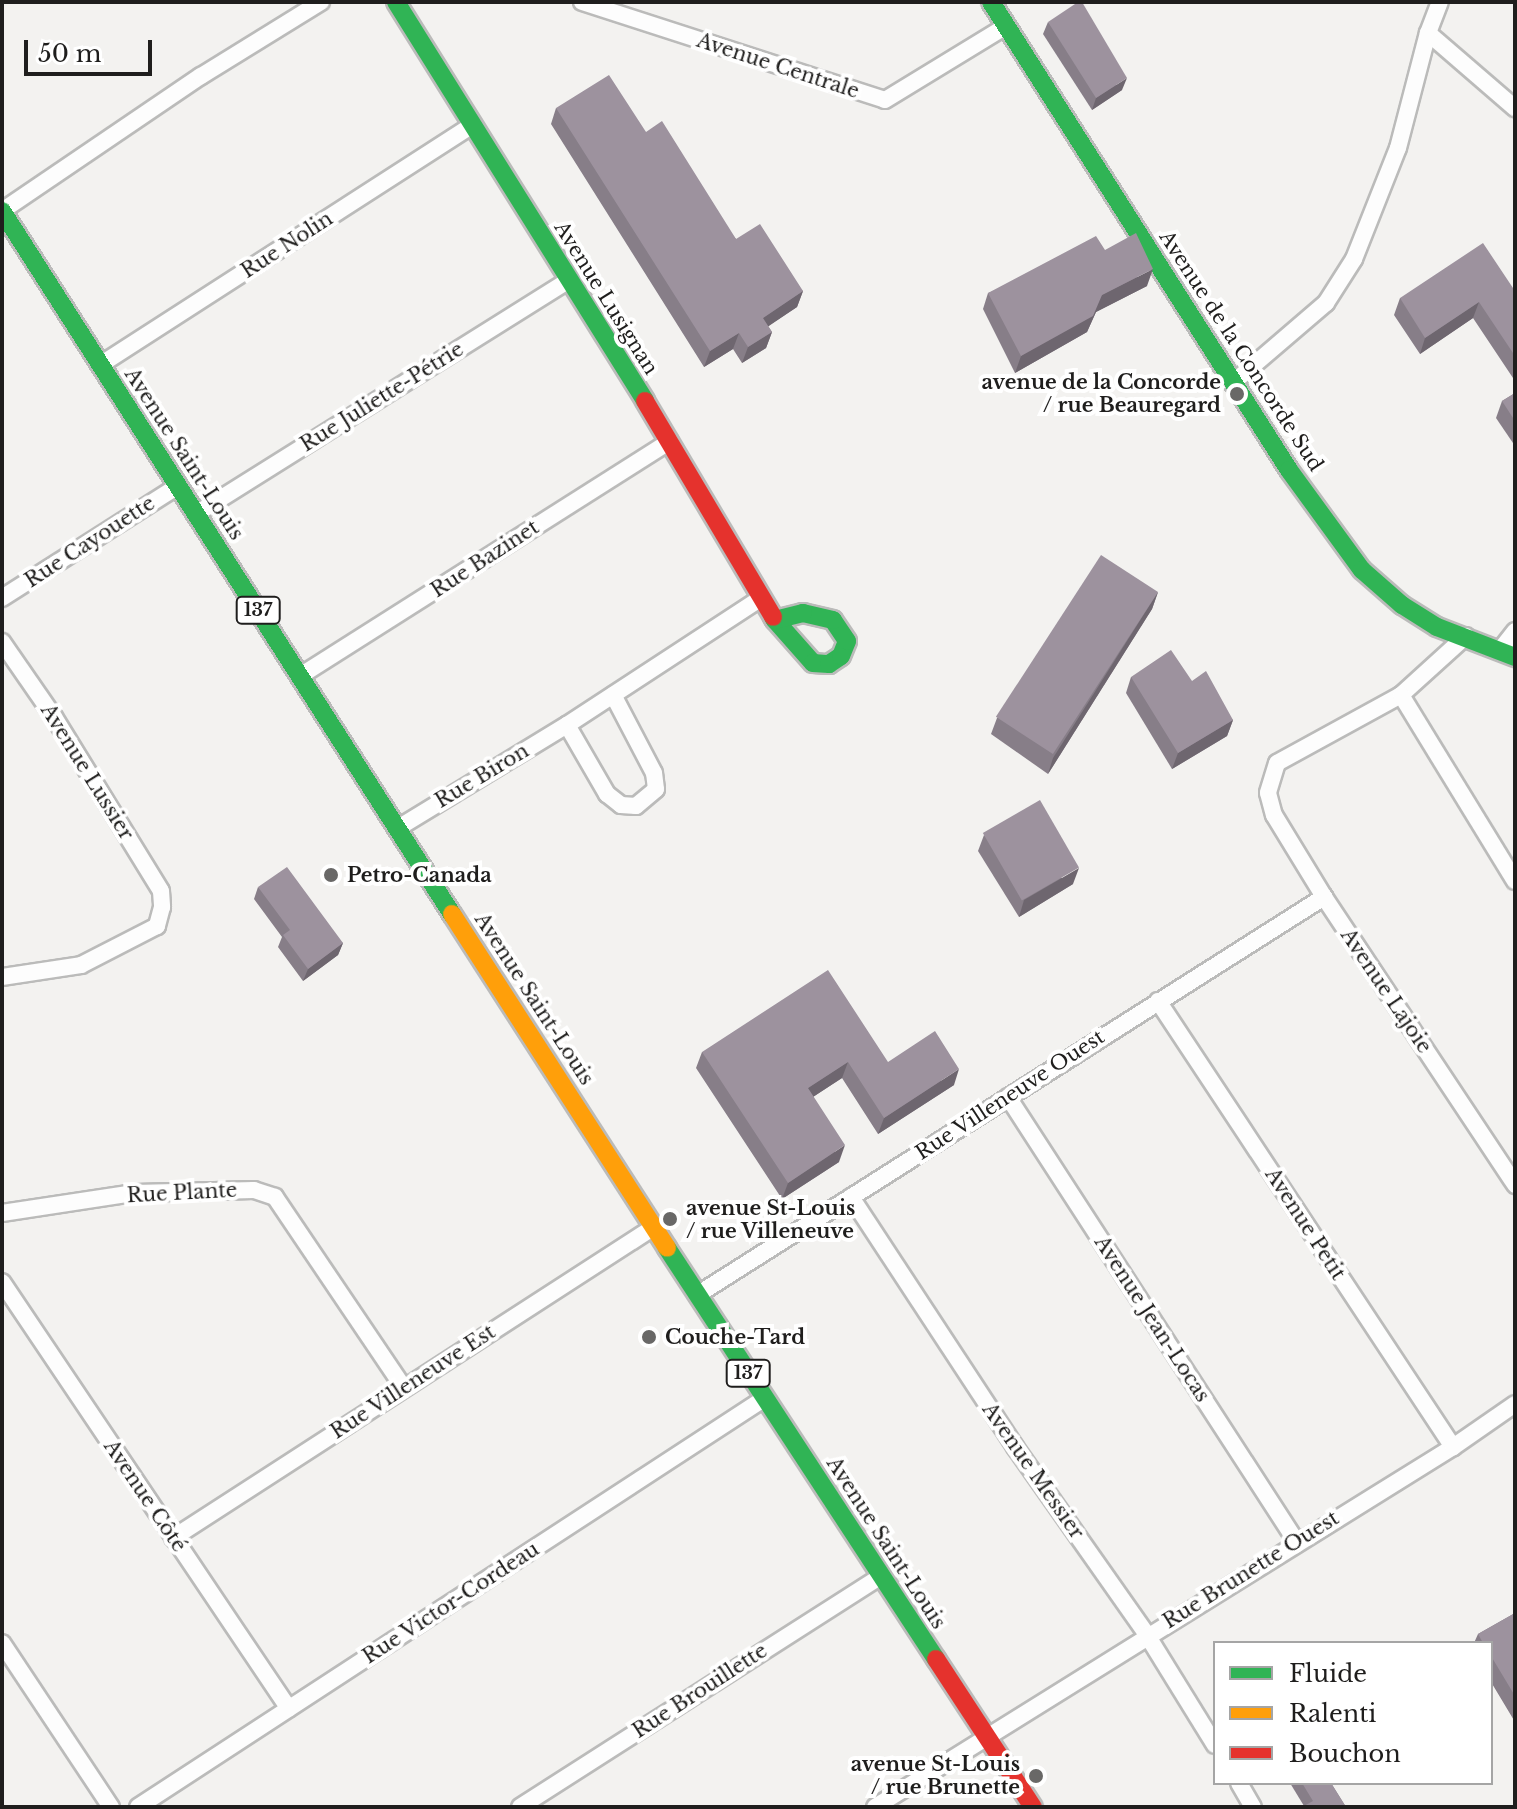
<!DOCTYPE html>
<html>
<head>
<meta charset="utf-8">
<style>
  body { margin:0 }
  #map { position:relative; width:1517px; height:1809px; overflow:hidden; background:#f3f2f0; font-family:"Libre Baskerville",serif }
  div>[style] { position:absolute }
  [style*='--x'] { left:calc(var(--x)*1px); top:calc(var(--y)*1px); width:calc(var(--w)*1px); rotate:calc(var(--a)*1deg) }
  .roads { filter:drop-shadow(2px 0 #bbbbba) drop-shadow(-2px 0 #bbbbba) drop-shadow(0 2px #bbbbba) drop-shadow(0 -2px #bbbbba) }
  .street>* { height:16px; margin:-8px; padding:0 8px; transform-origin:8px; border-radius:8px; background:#fdfdfd }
  .fast>* { height:18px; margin:-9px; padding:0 9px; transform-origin:9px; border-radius:9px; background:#30b455 }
  .slow>* { height:18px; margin:-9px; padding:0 9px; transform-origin:9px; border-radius:9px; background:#ff9f0a }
  .jam>* { height:18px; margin:-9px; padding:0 9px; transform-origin:9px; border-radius:9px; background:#e5322d }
  .wall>* { inset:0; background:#877e88 }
  .shaded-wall>* { inset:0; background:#6e666f }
  .building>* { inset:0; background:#9d929e; transform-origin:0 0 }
  .dots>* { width:22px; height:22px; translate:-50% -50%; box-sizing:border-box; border:4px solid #fff; border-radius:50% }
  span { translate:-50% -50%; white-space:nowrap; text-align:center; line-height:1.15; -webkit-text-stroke:8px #fff; paint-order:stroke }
  .shield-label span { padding:2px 6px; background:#fff; border:2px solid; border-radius:6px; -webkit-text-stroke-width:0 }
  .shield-label { font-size:18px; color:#1f1e1d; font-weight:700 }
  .street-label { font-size:20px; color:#1f1e1d }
  .poi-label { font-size:20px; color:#1f1e1d; font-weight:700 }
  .right { translate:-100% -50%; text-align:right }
  .left { translate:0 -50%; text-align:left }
  .frame { position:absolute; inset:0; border:4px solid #1f1e1d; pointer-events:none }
  .legend { position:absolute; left:1213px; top:1641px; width:280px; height:144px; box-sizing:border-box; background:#fff; border:2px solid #a5a5a5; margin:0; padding:10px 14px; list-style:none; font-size:24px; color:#1f1e1d }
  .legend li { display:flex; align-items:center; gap:16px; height:40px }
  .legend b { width:40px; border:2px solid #a5a5a5 }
  .scale { position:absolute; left:24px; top:40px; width:128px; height:36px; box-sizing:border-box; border:4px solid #1f1e1d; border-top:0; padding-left:10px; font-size:24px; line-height:28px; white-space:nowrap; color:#1f1e1d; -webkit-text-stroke:6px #fff; paint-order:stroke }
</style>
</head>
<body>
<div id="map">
  <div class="roads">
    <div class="street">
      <i style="--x:582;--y:2;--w:318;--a:17.9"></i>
      <i style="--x:885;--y:100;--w:142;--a:-31.4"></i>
      <i style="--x:1428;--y:33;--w:115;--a:40.8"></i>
      <i style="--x:2;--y:211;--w:240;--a:-34.2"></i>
      <i style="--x:201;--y:76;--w:141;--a:-31.7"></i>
      <i style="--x:100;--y:365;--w:444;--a:-32.8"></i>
      <i style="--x:1235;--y:381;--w:120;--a:-40.6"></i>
      <i style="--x:1326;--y:303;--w:52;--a:-57.5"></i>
      <i style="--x:1354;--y:259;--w:119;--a:-68.4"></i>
      <i style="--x:1398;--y:148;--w:119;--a:-75.4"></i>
      <i style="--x:1428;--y:33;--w:33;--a:-69"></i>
      <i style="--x:196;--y:514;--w:439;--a:-32.1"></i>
      <i style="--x:2;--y:598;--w:209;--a:-32.5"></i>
      <i style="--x:1466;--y:636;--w:88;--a:137.8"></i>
      <i style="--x:1401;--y:695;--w:141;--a:151.3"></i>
      <i style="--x:1277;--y:763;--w:31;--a:107"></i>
      <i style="--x:1268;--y:793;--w:23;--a:75"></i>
      <i style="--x:1274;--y:815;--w:96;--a:58.6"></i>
      <i style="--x:1324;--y:897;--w:346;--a:56.4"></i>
      <i style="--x:2;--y:642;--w:91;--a:55.3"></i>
      <i style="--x:54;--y:717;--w:204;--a:58.4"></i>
      <i style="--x:161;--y:891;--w:16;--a:86"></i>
      <i style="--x:162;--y:907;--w:20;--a:105"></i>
      <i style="--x:157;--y:926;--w:85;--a:152.8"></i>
      <i style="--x:81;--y:965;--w:80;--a:171.4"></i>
      <i style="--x:1501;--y:649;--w:23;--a:-52"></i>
      <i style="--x:300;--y:676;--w:438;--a:-32.4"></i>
      <i style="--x:1401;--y:695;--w:218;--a:58.5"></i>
      <i style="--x:567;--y:725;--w:80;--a:59.9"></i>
      <i style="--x:607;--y:794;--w:18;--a:38"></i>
      <i style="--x:621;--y:805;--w:15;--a:4"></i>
      <i style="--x:636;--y:806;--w:26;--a:-40"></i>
      <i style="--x:656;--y:789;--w:16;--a:-97"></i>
      <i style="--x:654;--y:773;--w:88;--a:-117.7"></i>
      <i style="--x:398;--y:828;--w:198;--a:-31.4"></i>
      <i style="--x:567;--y:725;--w:232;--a:-33.2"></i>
      <i style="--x:1158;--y:1001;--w:535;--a:56.52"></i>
      <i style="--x:1008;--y:1097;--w:529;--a:57.03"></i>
      <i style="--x:851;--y:1197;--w:299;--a:56.7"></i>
      <i style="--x:1015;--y:1447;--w:230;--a:54.9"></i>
      <i style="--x:1147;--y:1635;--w:129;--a:58.3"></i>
      <i style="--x:2;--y:1213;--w:134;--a:-8.6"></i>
      <i style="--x:135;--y:1193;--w:119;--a:-1.4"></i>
      <i style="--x:254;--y:1190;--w:22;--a:18"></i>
      <i style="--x:275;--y:1197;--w:230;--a:56"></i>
      <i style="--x:2;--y:1282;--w:514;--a:56.09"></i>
      <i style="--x:697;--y:1295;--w:743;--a:-32.41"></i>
      <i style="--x:173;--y:1538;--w:573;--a:-32.89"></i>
      <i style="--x:2;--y:1643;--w:197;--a:56.4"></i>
      <i style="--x:1239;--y:1783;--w:28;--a:60"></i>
      <i style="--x:138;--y:1807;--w:749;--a:-33.12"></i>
      <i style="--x:520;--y:1807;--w:429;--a:-32.6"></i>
      <i style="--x:875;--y:1807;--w:681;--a:-31.92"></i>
      <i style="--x:1453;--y:1447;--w:75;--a:-34.7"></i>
    </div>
    <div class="fast">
      <i style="--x:396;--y:2;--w:470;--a:58"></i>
      <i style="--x:991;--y:2;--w:555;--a:57.51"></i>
      <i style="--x:1289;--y:470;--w:124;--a:53.9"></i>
      <i style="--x:1362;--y:570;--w:53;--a:41.2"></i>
      <i style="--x:1402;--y:605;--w:41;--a:32.2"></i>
      <i style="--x:1437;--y:627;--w:84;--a:21"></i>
      <i style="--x:2;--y:211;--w:835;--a:57.38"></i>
      <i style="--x:773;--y:617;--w:4;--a:56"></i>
      <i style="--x:775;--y:620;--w:57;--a:48.5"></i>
      <i style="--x:813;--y:663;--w:16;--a:4"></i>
      <i style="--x:829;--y:664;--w:14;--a:-34"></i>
      <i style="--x:841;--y:656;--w:16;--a:-68"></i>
      <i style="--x:847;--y:641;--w:25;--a:-124"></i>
      <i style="--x:833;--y:620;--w:31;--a:-167"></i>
      <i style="--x:803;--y:613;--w:29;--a:166"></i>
      <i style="--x:667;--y:1248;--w:491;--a:56.8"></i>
    </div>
    <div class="slow">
      <i style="--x:452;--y:914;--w:397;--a:57.2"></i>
    </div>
    <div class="jam">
      <i style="--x:645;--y:401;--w:251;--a:59.3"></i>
      <i style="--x:936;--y:1659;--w:177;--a:56.8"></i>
    </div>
  </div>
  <div class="wall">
    <i style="clip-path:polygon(1048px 22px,1122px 90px,1092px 110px,1043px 34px)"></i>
    <i style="clip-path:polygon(556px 108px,646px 132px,736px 239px,803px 291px,797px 307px,768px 326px,772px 332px,766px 348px,742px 363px,733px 349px,704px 367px,551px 124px)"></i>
    <i style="clip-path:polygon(1105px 250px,1147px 286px,1096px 312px,1087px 332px,1015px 373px,983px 309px,988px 293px)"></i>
    <i style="clip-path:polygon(1515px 291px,1515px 381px,1473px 318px,1420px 354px,1394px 315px,1400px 298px)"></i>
    <i style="clip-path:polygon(1515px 393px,1515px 446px,1496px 418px,1502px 401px)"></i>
    <i style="clip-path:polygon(1158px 592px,1152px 609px,1048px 774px,991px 734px,997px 718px)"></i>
    <i style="clip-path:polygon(1131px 677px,1192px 681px,1233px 720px,1227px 736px,1172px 769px,1126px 693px)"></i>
    <i style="clip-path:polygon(984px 835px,1073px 884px,1019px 917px,978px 851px)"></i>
    <i style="clip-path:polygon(258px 887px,343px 943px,338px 955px,303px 981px,278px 947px,282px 937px,254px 899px)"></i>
    <i style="clip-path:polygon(702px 1052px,888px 1062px,954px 1085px,878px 1134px,842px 1078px,813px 1097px,839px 1162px,782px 1199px,696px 1068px)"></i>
    <i style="clip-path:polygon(1515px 1613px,1515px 1722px,1491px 1682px,1491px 1643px,1474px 1643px,1478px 1634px)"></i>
    <i style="clip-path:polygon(1290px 1783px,1331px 1783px,1346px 1807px,1304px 1806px)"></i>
  </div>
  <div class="shaded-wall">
    <i style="clip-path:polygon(1127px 78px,1122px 90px,1092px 110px,1096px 98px)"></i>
    <i style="clip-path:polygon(1153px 269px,1147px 286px,1096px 312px,1087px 332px,1015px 373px,1021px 356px,1102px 295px)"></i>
    <i style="clip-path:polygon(803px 291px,797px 307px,757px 334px,763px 318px)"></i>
    <i style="clip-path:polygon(1479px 302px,1473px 318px,1420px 354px,1425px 338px)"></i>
    <i style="clip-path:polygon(772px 332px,766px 348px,742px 363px,748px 347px)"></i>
    <i style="clip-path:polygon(739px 333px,733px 349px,704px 367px,710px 351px)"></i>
    <i style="clip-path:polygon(1158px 592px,1152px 609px,1048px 774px,1053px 758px)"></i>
    <i style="clip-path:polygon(1233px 720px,1227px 736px,1172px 769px,1178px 753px)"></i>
    <i style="clip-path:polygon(1079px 868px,1073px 884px,1019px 917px,1024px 900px)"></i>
    <i style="clip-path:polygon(343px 943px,338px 955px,303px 981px,308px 969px)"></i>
    <i style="clip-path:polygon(848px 1062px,842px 1078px,802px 1104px,808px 1088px)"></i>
    <i style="clip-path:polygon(959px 1069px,954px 1085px,878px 1134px,884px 1118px)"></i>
    <i style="clip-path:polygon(845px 1145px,839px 1162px,782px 1199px,788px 1183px)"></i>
  </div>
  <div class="building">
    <i style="clip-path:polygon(1078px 2px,1082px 2px,1127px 78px,1096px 98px,1048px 22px)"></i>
    <i style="clip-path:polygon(609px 75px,646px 132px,662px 121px,736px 239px,760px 224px,803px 291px,763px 318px,772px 332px,748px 347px,739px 333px,710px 351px,556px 108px)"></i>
    <i style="clip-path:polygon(1136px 233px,1153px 269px,1102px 295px,1093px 316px,1021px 356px,988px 293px,1096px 236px,1105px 250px)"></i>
    <i style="clip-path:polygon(1483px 243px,1515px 291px,1515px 356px,1479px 302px,1425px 338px,1400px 298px)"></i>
    <i style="clip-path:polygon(1515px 393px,1515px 421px,1502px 401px)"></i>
    <i style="left:1101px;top:555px;width:68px;height:193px;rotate:33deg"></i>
    <i style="clip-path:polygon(1171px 650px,1192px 681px,1206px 671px,1233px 720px,1178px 753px,1131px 677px)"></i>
    <i style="left:1040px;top:800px;width:78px;height:66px;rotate:60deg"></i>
    <i style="clip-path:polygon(287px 867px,343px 943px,308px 969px,283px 935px,290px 930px,258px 887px)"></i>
    <i style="clip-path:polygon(828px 970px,888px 1062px,935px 1031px,959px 1069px,884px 1118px,848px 1062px,808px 1088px,845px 1145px,788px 1183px,702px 1052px)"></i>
    <i style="clip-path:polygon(1515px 1613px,1515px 1696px,1491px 1656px,1491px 1643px,1483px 1643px,1478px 1634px)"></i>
    <i style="clip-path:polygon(1302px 1783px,1331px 1783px,1346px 1807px,1302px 1807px,1313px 1801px)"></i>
  </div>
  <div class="dots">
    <i style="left:1237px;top:394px;background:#696867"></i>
    <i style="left:331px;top:875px;background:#696867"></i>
    <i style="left:670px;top:1219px;background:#696867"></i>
    <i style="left:649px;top:1337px;background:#696867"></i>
    <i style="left:1036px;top:1776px;background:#696867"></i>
  </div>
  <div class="shield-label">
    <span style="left:258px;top:610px">137</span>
    <span style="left:748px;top:1373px">137</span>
  </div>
  <div class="street-label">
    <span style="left:778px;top:66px;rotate:18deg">Avenue Centrale</span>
    <span style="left:287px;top:245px;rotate:-33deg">Rue Nolin</span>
    <span style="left:606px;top:298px;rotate:58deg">Avenue Lusignan</span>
    <span style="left:1241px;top:351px;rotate:57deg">Avenue de la Concorde Sud</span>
    <span style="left:382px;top:397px;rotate:-32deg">Rue Juliette-Pétrie</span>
    <span style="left:184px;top:454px;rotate:57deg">Avenue Saint-Louis</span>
    <span style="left:90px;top:542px;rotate:-33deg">Rue Cayouette</span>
    <span style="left:485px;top:559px;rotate:-33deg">Rue Bazinet</span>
    <span style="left:87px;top:772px;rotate:58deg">Avenue Lussier</span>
    <span style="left:482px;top:776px;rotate:-31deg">Rue Biron</span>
    <span style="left:1386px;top:991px;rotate:56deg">Avenue Lajoie</span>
    <span style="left:534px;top:999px;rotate:57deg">Avenue Saint-Louis</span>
    <span style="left:1010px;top:1095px;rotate:-33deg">Rue Villeneuve Ouest</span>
    <span style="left:182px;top:1193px;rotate:-3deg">Rue Plante</span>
    <span style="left:1305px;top:1224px;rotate:57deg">Avenue Petit</span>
    <span style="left:1152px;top:1319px;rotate:57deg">Avenue Jean-Locas</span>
    <span style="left:413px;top:1382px;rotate:-33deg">Rue Villeneuve Est</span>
    <span style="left:1033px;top:1471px;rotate:55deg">Avenue Messier</span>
    <span style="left:145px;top:1496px;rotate:56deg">Avenue Côté</span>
    <span style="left:886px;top:1543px;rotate:57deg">Avenue Saint-Louis</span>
    <span style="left:1251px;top:1570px;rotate:-32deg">Rue Brunette Ouest</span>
    <span style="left:451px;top:1603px;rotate:-33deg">Rue Victor-Cordeau</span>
    <span style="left:700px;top:1691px;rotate:-33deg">Rue Brouillette</span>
  </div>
  <div class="poi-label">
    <span class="right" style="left:1221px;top:394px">avenue de la Concorde<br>/ rue Beauregard</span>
    <span class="left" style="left:347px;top:875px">Petro-Canada</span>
    <span class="left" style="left:686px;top:1220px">avenue St-Louis<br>/ rue Villeneuve</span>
    <span class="left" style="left:665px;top:1337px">Couche-Tard</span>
    <span class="right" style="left:1020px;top:1776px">avenue St-Louis<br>/ rue Brunette</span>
  </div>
  <div class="frame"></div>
  <ul class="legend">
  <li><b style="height:10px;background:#30b455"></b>Fluide</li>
  <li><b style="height:10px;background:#ff9f0a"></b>Ralenti</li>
  <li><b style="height:10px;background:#e5322d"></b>Bouchon</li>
  </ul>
  <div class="scale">50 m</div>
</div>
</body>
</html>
